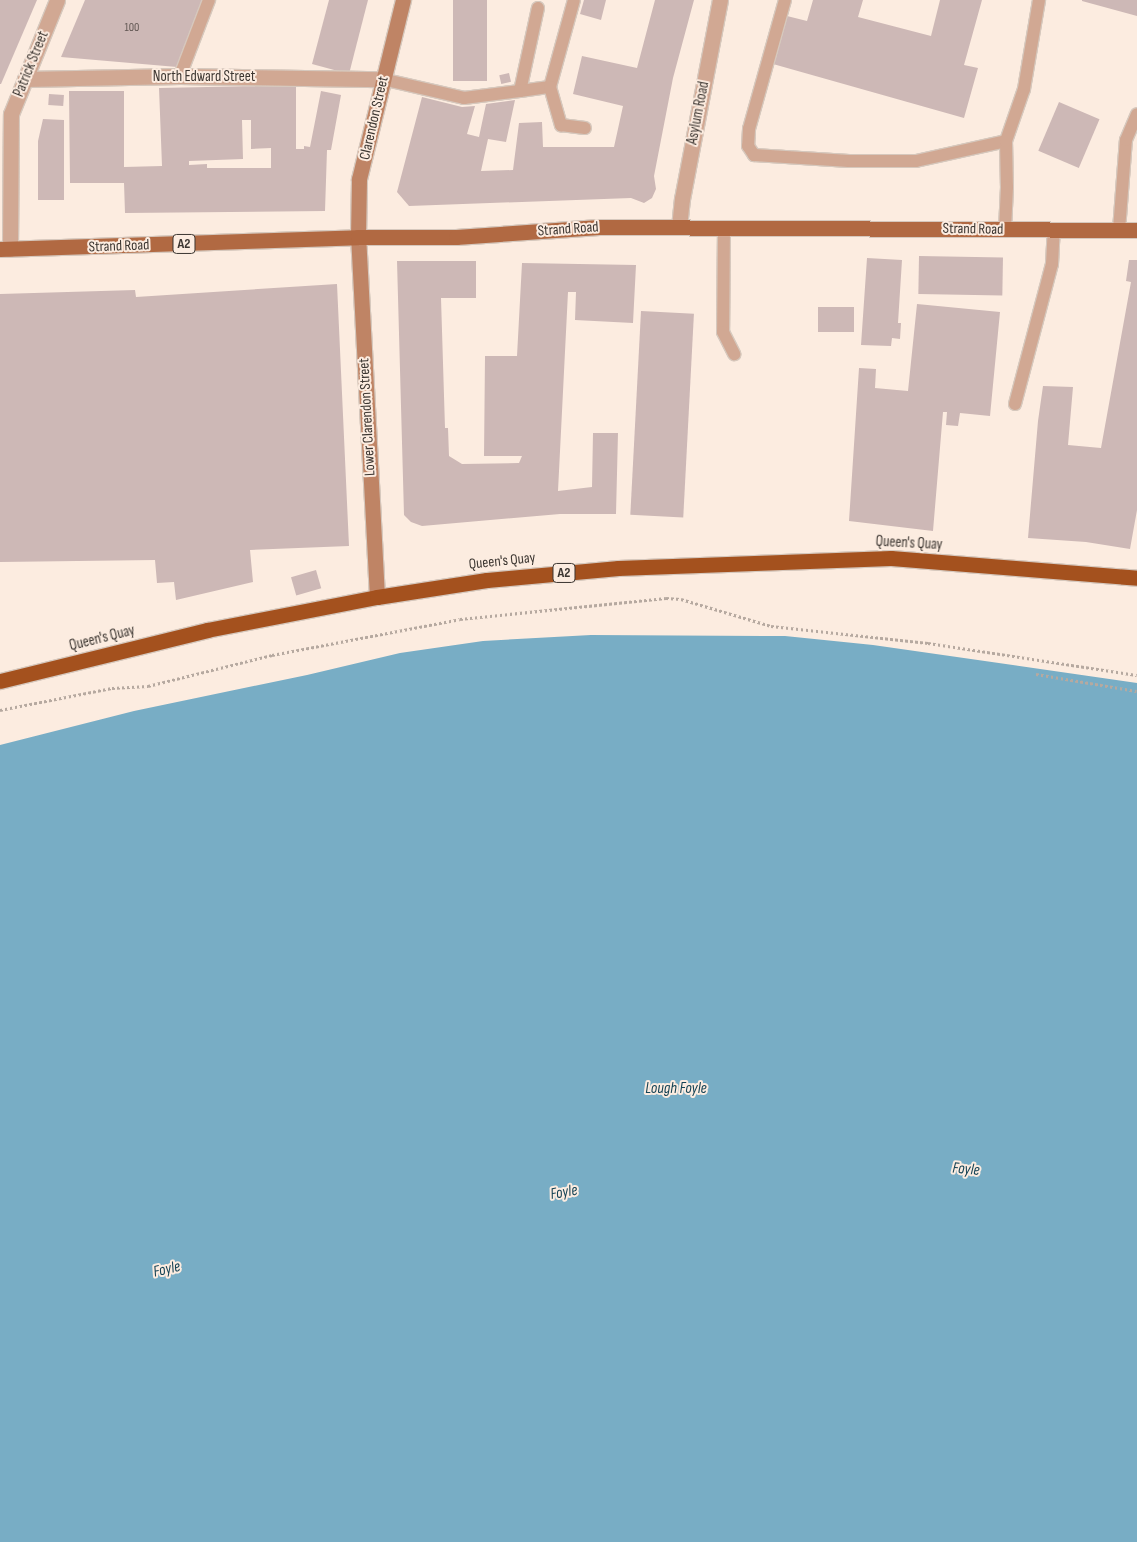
<!DOCTYPE html>
<html>
<head>
<meta charset="utf-8">
<style>
  body { margin:0 }
  #map { position:relative; width:1137px; height:1542px; overflow:hidden; background:#fcece0; font-family:"Sofia Sans Condensed",sans-serif }
  div>[style] { position:absolute }
  [style*='--x'] { left:calc(var(--x)*1px); top:calc(var(--y)*1px); width:calc(var(--w)*1px); rotate:calc(var(--a)*1deg) }
  .water>* { inset:0; background:#78adc5 }
  .building>* { inset:0; background:#cdb8b6; transform-origin:0 0 }
  .path>* { height:3px; margin-top:-1.5px; transform-origin:0; background:repeating-linear-gradient(90deg,#b6a9a0 0 2.5px,transparent 0 5px) }
  .roads { filter:drop-shadow(1px 0 #d6c8bd) drop-shadow(-1px 0 #d6c8bd) drop-shadow(0 1px #d6c8bd) drop-shadow(0 -1px #d6c8bd) }
  .lane>* { height:12px; margin:-6px; padding:0 6px; transform-origin:6px; border-radius:6px; background:#d1a893 }
  .street>* { height:15px; margin:-7.5px; padding:0 7.5px; transform-origin:7.5px; border-radius:7.5px; background:#d1a893 }
  .secondary>* { height:15px; margin:-7.5px; padding:0 7.5px; transform-origin:7.5px; border-radius:7.5px; background:#bf8465 }
  .primary>* { height:15px; margin:-7.5px; padding:0 7.5px; transform-origin:7.5px; border-radius:7.5px; background:#b16942 }
  .highway>* { height:15px; margin:-7.5px; padding:0 7.5px; transform-origin:7.5px; border-radius:7.5px; background:#a4511e }
  span { translate:-50% -50%; white-space:nowrap; text-align:center; line-height:1.15; -webkit-text-stroke:4px #fcece0; paint-order:stroke }
  .number-label { font-size:12px; color:#605652 }
  .number-label span { -webkit-text-stroke-width:0 }
  .shield-label span { padding:1px 4px; background:#fcece0; border:1px solid; border-radius:4px; -webkit-text-stroke-width:0 }
  .shield-label { font-size:14px; color:#3c3631; font-weight:700 }
  .street-label { font-size:15px; color:#3c3631 }
  .water-label { font-size:16px; color:#154355; font-style:italic }
</style>
</head>
<body>
<div id="map">
  <div class="water">
    <i style="clip-path:polygon(591px 635px,785px 636px,873px 645px,1137px 683px,1137px 1542px,0 1542px,0 745px,134px 711px,307px 675px,400px 653px,483px 641px)"></i>
  </div>
  <div class="building">
    <i style="clip-path:polygon(0 0,37px 0,1px 84px,0 84px)"></i>
    <i style="clip-path:polygon(85px 0,202px 0,177px 67px,61px 57px)"></i>
    <i style="clip-path:polygon(329px 0,368px 0,349px 74px,312px 64px)"></i>
    <i style="left:453px;top:0;width:34px;height:81px"></i>
    <i style="clip-path:polygon(584px 0,606px 0,601px 20px,580px 14px)"></i>
    <i style="clip-path:polygon(655px 0,694px 0,673px 78px,654px 176px,656px 189px,652px 198px,644px 203px,631px 198px,409px 206px,397px 192px,422px 97px,462px 107px,475px 106px,467px 134px,479px 137px,486px 104px,515px 100px,506px 142px,488px 139px,481px 171px,513px 170px,519px 123px,542px 122px,543px 147px,614px 147px,623px 106px,573px 94px,582px 56px,637px 68px)"></i>
    <i style="clip-path:polygon(813px 0,863px 0,858px 17px,931px 36px,940px 0,982px 0,964px 65px,978px 68px,964px 118px,773px 64px,787px 16px,807px 21px)"></i>
    <i style="clip-path:polygon(1137px 0,1137px 16px,1082px 1px,1082px 0)"></i>
    <i style="left:509px;top:73px;width:9px;height:10px;rotate:77deg"></i>
    <i style="clip-path:polygon(evenodd,296px 85px,296px 149px,304px 149px,304px 146px,310px 147px,321px 91px,341px 95px,331px 150px,327px 150px,325px 211px,125px 213px,124px 183px,70px 183px,69px 91px,124px 91px,124px 167px,162px 166px,159px 88px,296px 85px,242px 120px,251px 120px,251px 149px,271px 148px,271px 168px,207px 168px,207px 164px,189px 165px,189px 161px,243px 159px,242px 120px)"></i>
    <i style="left:49px;top:94px;width:15px;height:11px;rotate:4deg"></i>
    <i style="left:1059px;top:102px;width:44px;height:53px;rotate:23deg"></i>
    <i style="clip-path:polygon(43px 119px,64px 120px,64px 200px,38px 200px,38px 141px)"></i>
    <i style="left:919px;top:256px;width:84px;height:38px;rotate:1deg"></i>
    <i style="clip-path:polygon(867px 258px,902px 260px,898px 323px,901px 323px,900px 339px,892px 338px,891px 346px,861px 345px)"></i>
    <i style="clip-path:polygon(1129px 260px,1137px 260px,1137px 510px,1130px 549px,1086px 542px,1028px 538px,1038px 421px,1043px 386px,1073px 387px,1068px 445px,1101px 448px,1131px 282px,1126px 281px)"></i>
    <i style="clip-path:polygon(397px 261px,476px 261px,476px 298px,441px 298px,445px 428px,448px 428px,449px 456px,462px 464px,519px 463px,522px 456px,484px 456px,485px 356px,517px 356px,522px 263px,636px 265px,633px 323px,575px 320px,576px 292px,568px 292px,558px 491px,592px 487px,593px 433px,618px 433px,616px 514px,560px 514px,422px 526px,411px 522px,404px 515px)"></i>
    <i style="clip-path:polygon(337px 284px,349px 546px,250px 550px,253px 582px,176px 600px,174px 582px,157px 583px,155px 560px,0 562px,0 294px,135px 290px,136px 297px)"></i>
    <i style="clip-path:polygon(917px 304px,1000px 312px,990px 416px,960px 413px,958px 426px,946px 425px,947px 412px,943px 412px,933px 531px,849px 521px,859px 368px,876px 369px,875px 388px,908px 391px)"></i>
    <i style="left:818px;top:307px;width:36px;height:25px"></i>
    <i style="left:641px;top:311px;width:53px;height:204px;rotate:3deg"></i>
    <i style="left:316px;top:570px;width:19px;height:26px;rotate:74deg"></i>
  </div>
  <div class="path">
    <i style="--x:1036;--y:674;--w:102;--a:9.6"></i>
    <i style="--x:0;--y:710;--w:114;--a:-11.1"></i>
    <i style="--x:112;--y:688;--w:36;--a:-3"></i>
    <i style="--x:148;--y:686;--w:128;--a:-14"></i>
    <i style="--x:272;--y:655;--w:191;--a:-10.8"></i>
    <i style="--x:460;--y:619;--w:207;--a:-5.8"></i>
    <i style="--x:666;--y:598;--w:15;--a:4"></i>
    <i style="--x:681;--y:599;--w:94;--a:16.7"></i>
    <i style="--x:771;--y:626;--w:158;--a:6.2"></i>
    <i style="--x:928;--y:643;--w:211;--a:8.7"></i>
  </div>
  <div class="roads">
    <div class="lane">
      <i style="--x:785;--y:0;--w:134;--a:105.6"></i>
      <i style="--x:749;--y:129;--w:17;--a:93"></i>
      <i style="--x:748;--y:146;--w:11;--a:56"></i>
      <i style="--x:754;--y:155;--w:95;--a:3.6"></i>
      <i style="--x:849;--y:161;--w:67;--a:0"></i>
      <i style="--x:916;--y:161;--w:92;--a:-12.5"></i>
      <i style="--x:1006;--y:141;--w:46;--a:88.8"></i>
      <i style="--x:1007;--y:187;--w:42;--a:92.7"></i>
      <i style="--x:180;--y:76;--w:81;--a:-69.1"></i>
      <i style="--x:382;--y:79;--w:84;--a:13"></i>
      <i style="--x:464;--y:98;--w:56;--a:-7.1"></i>
      <i style="--x:520;--y:91;--w:85;--a:-77.8"></i>
      <i style="--x:550;--y:87;--w:90;--a:-74.6"></i>
      <i style="--x:520;--y:91;--w:30;--a:-8"></i>
      <i style="--x:550;--y:87;--w:40;--a:74"></i>
      <i style="--x:561;--y:125;--w:24;--a:7"></i>
      <i style="--x:1006;--y:141;--w:55;--a:-70.9"></i>
      <i style="--x:1024;--y:89;--w:90;--a:-80.4"></i>
      <i style="--x:724;--y:227;--w:105;--a:90.5"></i>
      <i style="--x:723;--y:332;--w:25;--a:63"></i>
      <i style="--x:1119;--y:230;--w:90;--a:-85.6"></i>
      <i style="--x:1126;--y:140;--w:28;--a:-67"></i>
      <i style="--x:1015;--y:404;--w:145;--a:-75.2"></i>
      <i style="--x:1052;--y:264;--w:34;--a:-87"></i>
    </div>
    <div class="street">
      <i style="--x:25;--y:79;--w:155;--a:-1.1"></i>
      <i style="--x:180;--y:76;--w:202;--a:0.9"></i>
      <i style="--x:679;--y:227;--w:28;--a:-84"></i>
      <i style="--x:682;--y:199;--w:203;--a:-79.2"></i>
      <i style="--x:10;--y:249;--w:135;--a:-89.6"></i>
      <i style="--x:11;--y:114;--w:123;--a:-68"></i>
    </div>
    <div class="secondary">
      <i style="--x:377;--y:597;--w:361;--a:-93"></i>
      <i style="--x:358;--y:237;--w:58;--a:-89"></i>
      <i style="--x:359;--y:179;--w:184;--a:-76.2"></i>
    </div>
    <div class="primary">
      <i style="--x:0;--y:249;--w:358;--a:-1.9"></i>
      <i style="--x:358;--y:237;--w:98;--a:0"></i>
      <i style="--x:456;--y:237;--w:143;--a:-4"></i>
      <i style="--x:599;--y:227;--w:538;--a:0.32"></i>
    </div>
    <div class="highway">
      <i style="--x:0;--y:681;--w:213;--a:-13.8"></i>
      <i style="--x:207;--y:630;--w:173;--a:-11"></i>
      <i style="--x:377;--y:597;--w:111;--a:-8.8"></i>
      <i style="--x:487;--y:580;--w:132;--a:-5.2"></i>
      <i style="--x:618;--y:568;--w:273;--a:-2.1"></i>
      <i style="--x:891;--y:558;--w:247;--a:4.6"></i>
    </div>
  </div>
  <div class="number-label">
    <span style="left:132px;top:28px">100</span>
  </div>
  <div class="shield-label">
    <span style="left:184px;top:244px">A2</span>
    <span style="left:564px;top:573px">A2</span>
  </div>
  <div class="street-label">
    <span style="left:31px;top:64px;rotate:-68deg">Patrick Street</span>
    <span style="left:204px;top:77px">North Edward Street</span>
    <span style="left:698px;top:113px;rotate:-79deg">Asylum Road</span>
    <span style="left:374px;top:118px;rotate:-77deg">Clarendon Street</span>
    <span style="left:568px;top:229px;rotate:-4deg">Strand Road</span>
    <span style="left:973px;top:229px;rotate:1deg">Strand Road</span>
    <span style="left:119px;top:246px;rotate:-2deg">Strand Road</span>
    <span style="left:367px;top:417px;rotate:-93deg">Lower Clarendon Street</span>
    <span style="left:909px;top:543px;rotate:3deg">Queen's Quay</span>
    <span style="left:502px;top:561px;rotate:-6deg">Queen's Quay</span>
    <span style="left:102px;top:638px;rotate:-14deg">Queen's Quay</span>
  </div>
  <div class="water-label">
    <span style="left:676px;top:1089px">Lough Foyle</span>
    <span style="left:966px;top:1170px;rotate:5deg">Foyle</span>
    <span style="left:564px;top:1193px;rotate:-10deg">Foyle</span>
    <span style="left:167px;top:1270px;rotate:-13deg">Foyle</span>
  </div>
</div>
</body>
</html>
